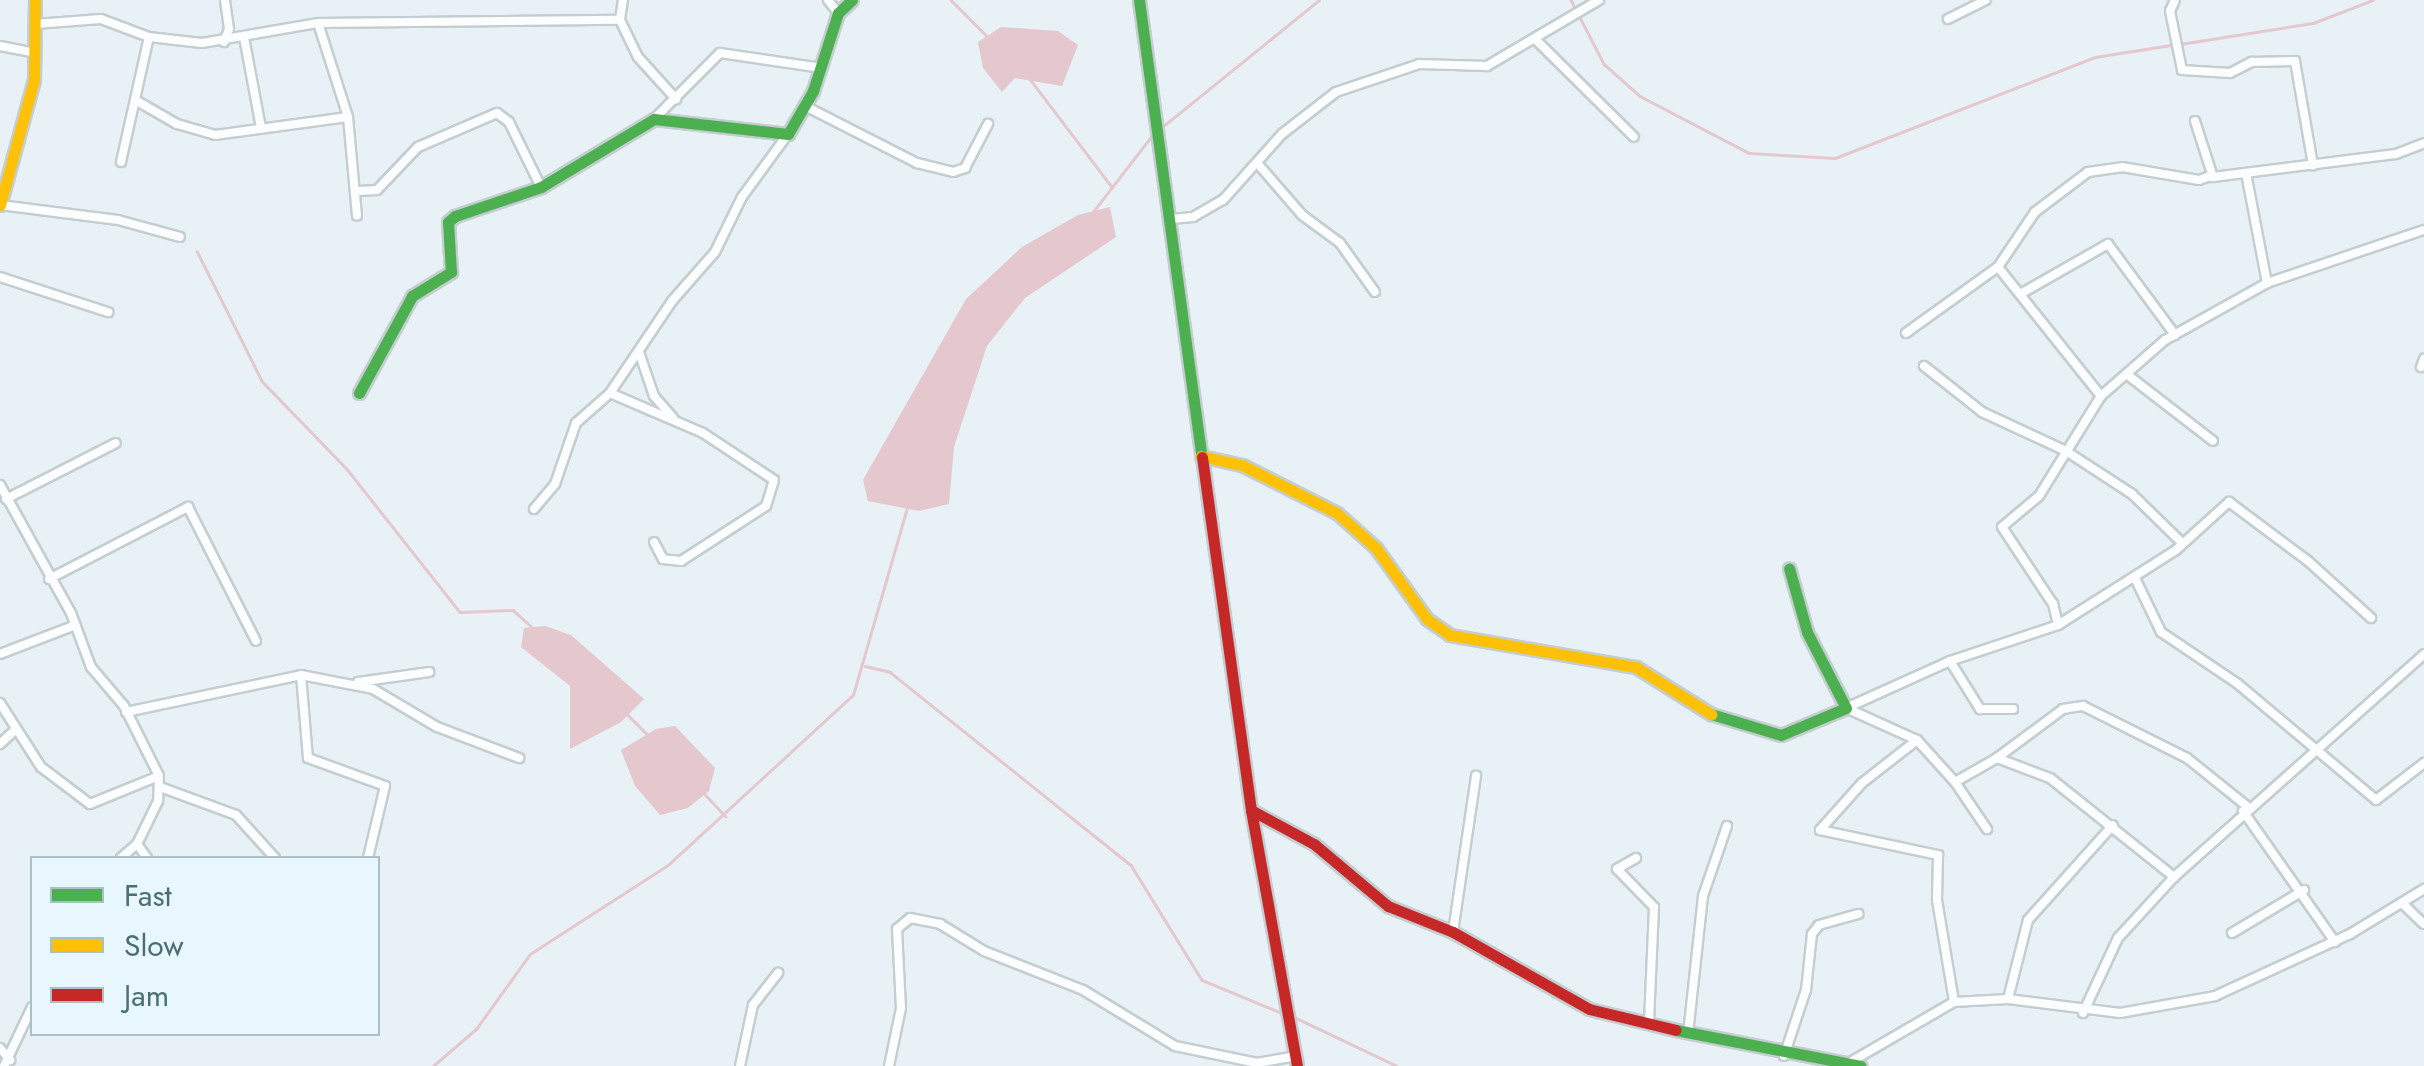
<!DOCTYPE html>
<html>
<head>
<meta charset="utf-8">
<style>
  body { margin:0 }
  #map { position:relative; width:2424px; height:1066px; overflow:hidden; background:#e8f1f5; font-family:Jost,sans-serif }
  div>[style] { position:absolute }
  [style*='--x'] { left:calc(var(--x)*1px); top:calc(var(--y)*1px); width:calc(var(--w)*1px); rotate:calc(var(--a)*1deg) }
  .water>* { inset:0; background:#e4c8ce }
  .stream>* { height:2.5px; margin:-1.25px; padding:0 1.25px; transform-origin:1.25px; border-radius:1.25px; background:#e4c8ce }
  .roads { filter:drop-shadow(2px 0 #c4ced1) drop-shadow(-2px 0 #c4ced1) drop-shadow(0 2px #c4ced1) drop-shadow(0 -2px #c4ced1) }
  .street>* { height:8px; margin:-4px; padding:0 4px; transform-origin:4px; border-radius:4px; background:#fcfdfe }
  .fast>* { height:11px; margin:-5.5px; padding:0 5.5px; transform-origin:5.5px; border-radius:5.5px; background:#4caf50 }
  .slow>* { height:11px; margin:-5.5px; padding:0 5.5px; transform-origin:5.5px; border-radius:5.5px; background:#ffc107 }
  .jam>* { height:11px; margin:-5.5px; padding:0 5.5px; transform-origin:5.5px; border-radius:5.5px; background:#c62828 }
  span { translate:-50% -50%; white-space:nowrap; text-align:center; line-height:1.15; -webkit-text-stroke:8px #e8f7fe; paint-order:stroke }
  .legend { position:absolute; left:30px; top:856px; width:350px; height:180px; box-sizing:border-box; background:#e8f7fe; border:2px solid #a9c0c6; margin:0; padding:12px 18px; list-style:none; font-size:30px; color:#4a6e71 }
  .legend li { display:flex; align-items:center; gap:20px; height:50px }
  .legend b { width:50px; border:2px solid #a9c0c6 }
</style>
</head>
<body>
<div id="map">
  <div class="water">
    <i style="clip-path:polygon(1001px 27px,1058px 31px,1078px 45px,1062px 86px,1015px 78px,1002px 92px,983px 68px,978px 42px)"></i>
    <i style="clip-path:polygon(1110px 207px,1116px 237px,1025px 298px,987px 346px,954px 447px,949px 504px,919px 511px,868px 501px,863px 480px,966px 299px,1022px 247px,1078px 215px)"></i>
    <i style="clip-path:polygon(545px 626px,571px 635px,644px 699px,621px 722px,570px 749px,570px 686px,521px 647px,524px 628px)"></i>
    <i style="clip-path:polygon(675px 726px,715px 768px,709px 791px,688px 808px,660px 815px,635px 786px,621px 750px,656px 729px)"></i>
  </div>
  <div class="stream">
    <i style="--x:951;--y:0;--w:54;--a:45"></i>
    <i style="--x:1571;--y:0;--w:72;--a:62.7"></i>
    <i style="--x:1604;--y:64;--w:48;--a:41.6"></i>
    <i style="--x:1640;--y:96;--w:123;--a:27.6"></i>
    <i style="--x:1749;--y:153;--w:86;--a:3.3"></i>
    <i style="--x:1835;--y:158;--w:279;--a:-21.2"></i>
    <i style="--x:2095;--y:57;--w:78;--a:-8.9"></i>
    <i style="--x:2180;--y:44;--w:135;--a:-9"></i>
    <i style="--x:2313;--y:23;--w:64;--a:-21"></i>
    <i style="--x:1030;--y:79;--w:136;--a:52.8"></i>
    <i style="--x:1161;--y:128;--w:203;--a:-39"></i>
    <i style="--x:1092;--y:213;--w:101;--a:-52.2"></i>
    <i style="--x:197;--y:251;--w:145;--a:63.4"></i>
    <i style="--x:262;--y:381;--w:122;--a:46"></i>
    <i style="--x:347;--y:469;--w:182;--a:51.7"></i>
    <i style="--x:460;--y:612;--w:53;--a:-2.2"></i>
    <i style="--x:513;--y:610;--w:25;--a:42"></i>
    <i style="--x:865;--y:666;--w:26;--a:13"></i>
    <i style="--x:890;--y:672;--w:309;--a:38.7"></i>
    <i style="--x:1131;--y:865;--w:135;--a:58.3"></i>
    <i style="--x:1202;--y:980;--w:87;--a:22.4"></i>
    <i style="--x:626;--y:713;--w:33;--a:45"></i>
    <i style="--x:703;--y:792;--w:33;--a:47"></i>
    <i style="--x:1294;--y:1017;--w:114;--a:25.4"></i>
    <i style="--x:433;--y:1066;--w:57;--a:-40.7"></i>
    <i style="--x:476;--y:1029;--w:92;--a:-54.2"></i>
    <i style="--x:530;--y:954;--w:164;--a:-32.8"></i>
    <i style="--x:668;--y:865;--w:251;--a:-42.6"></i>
    <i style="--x:853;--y:695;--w:198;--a:-73.9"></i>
  </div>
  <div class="roads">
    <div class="street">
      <i style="--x:623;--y:0;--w:20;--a:99"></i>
      <i style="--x:620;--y:20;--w:41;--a:64.1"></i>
      <i style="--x:638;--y:57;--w:57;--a:47.9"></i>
      <i style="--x:828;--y:0;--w:16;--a:52"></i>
      <i style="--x:2175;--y:0;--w:12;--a:114"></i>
      <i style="--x:2170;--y:11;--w:60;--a:78.5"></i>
      <i style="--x:2182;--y:70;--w:48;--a:3.6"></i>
      <i style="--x:2230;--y:73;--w:25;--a:-27"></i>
      <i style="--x:2252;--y:62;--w:43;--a:-1.3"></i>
      <i style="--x:2295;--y:61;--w:106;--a:80.2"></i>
      <i style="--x:1948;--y:19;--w:42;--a:-26.6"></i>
      <i style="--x:318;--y:23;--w:99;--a:72.3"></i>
      <i style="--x:348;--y:117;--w:99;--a:84.8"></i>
      <i style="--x:35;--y:24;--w:66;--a:-4.3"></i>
      <i style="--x:101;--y:19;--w:51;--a:20.6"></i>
      <i style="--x:149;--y:37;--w:53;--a:6.5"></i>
      <i style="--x:202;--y:43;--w:118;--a:-9.8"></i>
      <i style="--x:318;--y:23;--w:302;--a:-0.6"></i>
      <i style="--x:244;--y:37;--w:93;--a:79.4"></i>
      <i style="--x:1537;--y:41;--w:136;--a:44.7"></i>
      <i style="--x:224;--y:42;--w:14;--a:-69"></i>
      <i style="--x:229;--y:29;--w:29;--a:-98"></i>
      <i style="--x:0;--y:46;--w:36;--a:11"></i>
      <i style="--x:137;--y:101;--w:46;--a:29.9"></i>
      <i style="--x:177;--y:124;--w:40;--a:16"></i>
      <i style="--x:215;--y:135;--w:134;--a:-7.7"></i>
      <i style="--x:805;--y:106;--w:126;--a:27"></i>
      <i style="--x:917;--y:163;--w:37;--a:14"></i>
      <i style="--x:953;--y:172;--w:13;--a:-18"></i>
      <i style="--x:965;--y:168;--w:50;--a:-62.4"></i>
      <i style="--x:655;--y:118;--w:92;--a:-45"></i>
      <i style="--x:720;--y:53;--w:103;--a:8.4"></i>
      <i style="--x:2195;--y:121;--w:59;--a:72.2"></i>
      <i style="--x:2213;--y:177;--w:184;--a:-7.2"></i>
      <i style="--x:2396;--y:154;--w:30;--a:-21"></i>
      <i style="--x:121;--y:162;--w:128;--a:-77.4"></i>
      <i style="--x:1258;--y:164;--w:67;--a:49.2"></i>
      <i style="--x:1302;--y:215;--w:47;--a:36.4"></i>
      <i style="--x:1340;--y:243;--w:60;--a:54.5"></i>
      <i style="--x:2246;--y:173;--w:112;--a:79.2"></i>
      <i style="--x:359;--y:191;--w:18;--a:-3"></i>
      <i style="--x:377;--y:190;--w:59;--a:-46.4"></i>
      <i style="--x:418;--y:147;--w:86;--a:-23.3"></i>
      <i style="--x:497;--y:113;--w:15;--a:37"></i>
      <i style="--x:509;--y:122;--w:72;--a:63.8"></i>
      <i style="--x:0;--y:205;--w:119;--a:7.2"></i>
      <i style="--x:118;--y:220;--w:64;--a:15.3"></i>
      <i style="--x:1171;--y:219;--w:22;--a:-5"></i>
      <i style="--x:1193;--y:217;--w:34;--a:-30"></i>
      <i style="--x:1223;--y:200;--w:89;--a:-48.2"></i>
      <i style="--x:1282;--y:134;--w:68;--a:-37.9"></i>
      <i style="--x:1336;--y:92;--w:88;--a:-18.6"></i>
      <i style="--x:1419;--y:64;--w:68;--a:1.7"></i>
      <i style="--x:1487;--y:66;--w:130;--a:-30.5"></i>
      <i style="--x:1998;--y:267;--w:165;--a:51.4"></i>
      <i style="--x:0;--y:277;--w:114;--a:18"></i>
      <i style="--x:2022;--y:293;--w:99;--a:-29.7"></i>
      <i style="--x:2108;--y:244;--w:113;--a:53.6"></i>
      <i style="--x:1906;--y:333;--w:113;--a:-35.7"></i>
      <i style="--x:1998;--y:267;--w:66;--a:-56.1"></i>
      <i style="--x:2035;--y:212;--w:66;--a:-37"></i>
      <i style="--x:2088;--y:172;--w:34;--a:-8"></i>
      <i style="--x:2122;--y:167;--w:78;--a:9.6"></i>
      <i style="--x:2199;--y:180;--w:12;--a:-20"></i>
      <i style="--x:639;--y:352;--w:46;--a:71.2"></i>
      <i style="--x:654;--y:396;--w:29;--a:49"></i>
      <i style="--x:1924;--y:366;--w:74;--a:38.4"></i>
      <i style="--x:1982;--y:412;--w:93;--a:24.9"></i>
      <i style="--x:2066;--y:451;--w:79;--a:33.1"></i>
      <i style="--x:2132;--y:494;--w:70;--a:44.4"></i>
      <i style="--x:2421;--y:367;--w:9;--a:-69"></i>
      <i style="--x:2129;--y:376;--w:106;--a:37.7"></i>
      <i style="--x:610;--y:393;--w:101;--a:23.3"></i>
      <i style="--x:703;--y:433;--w:85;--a:33.5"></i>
      <i style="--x:774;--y:480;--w:27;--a:107"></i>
      <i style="--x:766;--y:506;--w:101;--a:147.1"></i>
      <i style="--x:681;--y:561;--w:18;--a:-174"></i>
      <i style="--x:663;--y:559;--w:19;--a:-118"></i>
      <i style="--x:0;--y:485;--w:146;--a:61"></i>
      <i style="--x:71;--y:613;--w:58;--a:69.7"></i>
      <i style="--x:91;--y:667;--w:51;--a:49.8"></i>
      <i style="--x:124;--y:706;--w:78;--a:63.4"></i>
      <i style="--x:159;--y:776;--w:25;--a:92"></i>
      <i style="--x:158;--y:801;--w:48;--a:116"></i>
      <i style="--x:137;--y:844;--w:21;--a:139"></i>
      <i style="--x:6;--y:499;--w:123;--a:-27"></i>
      <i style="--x:534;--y:509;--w:33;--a:-50"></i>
      <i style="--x:555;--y:484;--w:65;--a:-71"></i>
      <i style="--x:576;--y:423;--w:45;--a:-41.4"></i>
      <i style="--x:610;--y:393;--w:111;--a:-56"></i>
      <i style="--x:672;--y:301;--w:65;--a:-48.7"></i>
      <i style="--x:715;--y:252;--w:61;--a:-63.9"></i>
      <i style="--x:742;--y:197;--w:78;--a:-53.9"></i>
      <i style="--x:2135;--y:578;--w:60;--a:64.3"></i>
      <i style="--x:2161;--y:632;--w:93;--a:34"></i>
      <i style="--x:2238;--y:684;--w:180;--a:40"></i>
      <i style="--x:2376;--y:800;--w:61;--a:-37.6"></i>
      <i style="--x:49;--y:579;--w:157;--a:-27.4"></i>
      <i style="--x:188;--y:507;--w:150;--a:63.1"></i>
      <i style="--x:2058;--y:625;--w:22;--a:-103"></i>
      <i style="--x:2053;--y:604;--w:92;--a:-123.5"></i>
      <i style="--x:2002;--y:527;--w:48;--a:-40"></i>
      <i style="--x:2039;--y:496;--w:118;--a:-58.2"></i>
      <i style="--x:2101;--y:396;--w:85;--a:-41.2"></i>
      <i style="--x:2165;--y:340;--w:117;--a:-29.2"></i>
      <i style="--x:2267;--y:283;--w:166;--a:-18.7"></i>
      <i style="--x:0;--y:654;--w:81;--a:-20.9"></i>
      <i style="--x:1950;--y:661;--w:57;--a:58"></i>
      <i style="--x:1980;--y:709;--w:33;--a:0"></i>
      <i style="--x:301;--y:675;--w:83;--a:85.2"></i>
      <i style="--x:308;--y:758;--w:82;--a:20"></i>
      <i style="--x:385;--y:786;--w:74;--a:103.3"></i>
      <i style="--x:358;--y:682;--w:72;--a:-8"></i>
      <i style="--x:0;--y:703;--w:76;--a:57.4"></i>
      <i style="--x:41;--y:767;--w:61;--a:37.1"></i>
      <i style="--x:90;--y:804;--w:74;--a:-22.1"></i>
      <i style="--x:1846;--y:708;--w:114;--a:-24.3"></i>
      <i style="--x:1950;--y:661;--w:114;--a:-18.4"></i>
      <i style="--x:2058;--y:625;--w:140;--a:-32.4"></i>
      <i style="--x:2176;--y:550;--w:72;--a:-42.2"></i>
      <i style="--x:2229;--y:502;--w:99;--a:36.8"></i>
      <i style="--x:2308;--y:561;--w:85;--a:42.1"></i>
      <i style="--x:1846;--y:708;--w:78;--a:24.3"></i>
      <i style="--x:1917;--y:740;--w:57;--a:47.9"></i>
      <i style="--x:1955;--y:782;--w:48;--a:-29.7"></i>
      <i style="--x:1997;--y:758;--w:57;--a:20.7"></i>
      <i style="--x:2050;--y:778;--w:159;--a:38.6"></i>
      <i style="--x:126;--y:712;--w:179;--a:-11.9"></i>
      <i style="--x:301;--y:675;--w:73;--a:11"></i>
      <i style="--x:373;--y:689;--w:74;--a:30.7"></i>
      <i style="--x:437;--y:727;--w:88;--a:20.7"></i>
      <i style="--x:1917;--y:740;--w:70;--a:142"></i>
      <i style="--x:1862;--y:783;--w:63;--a:131.8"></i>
      <i style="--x:1820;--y:830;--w:121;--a:12"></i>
      <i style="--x:1938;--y:855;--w:45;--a:91.3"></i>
      <i style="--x:1937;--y:900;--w:103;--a:80.5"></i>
      <i style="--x:0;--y:744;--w:19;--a:-43"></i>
      <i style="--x:1997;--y:758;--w:82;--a:-36.6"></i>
      <i style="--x:2063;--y:709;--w:20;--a:-9"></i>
      <i style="--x:2083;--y:706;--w:116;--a:26.6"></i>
      <i style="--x:2187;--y:758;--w:78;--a:38.8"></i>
      <i style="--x:1955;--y:782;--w:57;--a:55.8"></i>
      <i style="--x:160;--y:787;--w:81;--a:20.2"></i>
      <i style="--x:236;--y:815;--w:58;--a:47.8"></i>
      <i style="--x:2243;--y:811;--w:160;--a:54.9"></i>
      <i style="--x:137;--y:844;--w:17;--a:54"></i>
      <i style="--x:1636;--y:858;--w:22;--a:150"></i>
      <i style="--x:1617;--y:869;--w:53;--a:45.8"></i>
      <i style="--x:1654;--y:907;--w:115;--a:92.5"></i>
      <i style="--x:2402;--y:903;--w:30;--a:44"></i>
      <i style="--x:1453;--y:932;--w:158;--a:-81.6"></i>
      <i style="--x:2232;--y:933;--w:84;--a:-30.8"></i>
      <i style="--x:2008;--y:999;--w:81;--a:-75.8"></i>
      <i style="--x:2028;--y:920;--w:127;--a:-48.2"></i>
      <i style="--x:2083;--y:1013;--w:83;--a:-65"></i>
      <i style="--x:2118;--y:938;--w:83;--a:-47.4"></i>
      <i style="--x:2174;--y:877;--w:335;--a:-41.7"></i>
      <i style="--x:1688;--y:1034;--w:139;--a:-83.8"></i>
      <i style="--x:1703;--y:896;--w:74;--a:-71.1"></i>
      <i style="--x:0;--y:1048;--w:16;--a:50"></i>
      <i style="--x:1784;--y:1056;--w:70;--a:-71.6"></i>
      <i style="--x:1806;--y:990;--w:56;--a:-83.9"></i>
      <i style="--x:1812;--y:934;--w:11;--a:-52"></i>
      <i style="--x:1819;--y:925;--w:41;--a:-15.8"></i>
      <i style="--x:1847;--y:1064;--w:124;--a:-30.1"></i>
      <i style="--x:1954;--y:1002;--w:54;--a:-3.2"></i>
      <i style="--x:2008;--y:999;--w:113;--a:7.1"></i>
      <i style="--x:2120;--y:1013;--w:97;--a:-10.1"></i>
      <i style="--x:2215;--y:996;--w:149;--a:-24.7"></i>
      <i style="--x:2350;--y:934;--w:87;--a:-31.3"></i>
      <i style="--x:4;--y:1066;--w:65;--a:-64.6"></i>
      <i style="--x:740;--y:1066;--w:62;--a:-78"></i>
      <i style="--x:753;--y:1005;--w:41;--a:-52"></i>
      <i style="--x:889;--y:1066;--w:59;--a:-78.3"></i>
      <i style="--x:901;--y:1008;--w:79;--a:-92.9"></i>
      <i style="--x:897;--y:929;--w:17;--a:-40"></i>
      <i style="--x:910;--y:918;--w:31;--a:11"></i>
      <i style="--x:940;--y:924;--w:52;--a:31.5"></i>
      <i style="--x:984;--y:951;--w:106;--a:21.5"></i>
      <i style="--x:1083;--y:990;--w:108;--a:31.3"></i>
      <i style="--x:1175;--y:1046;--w:84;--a:11.7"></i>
      <i style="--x:1257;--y:1063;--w:40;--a:-10"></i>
    </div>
    <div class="fast">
      <i style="--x:1139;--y:0;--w:461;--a:82.2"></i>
      <i style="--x:359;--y:393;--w:111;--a:-61.3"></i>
      <i style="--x:412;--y:296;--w:46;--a:-31.6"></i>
      <i style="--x:451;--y:272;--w:50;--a:-93.4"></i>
      <i style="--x:448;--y:222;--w:9;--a:-41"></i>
      <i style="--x:455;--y:216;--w:91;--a:-18.6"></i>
      <i style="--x:541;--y:187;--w:132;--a:-31"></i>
      <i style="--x:654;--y:119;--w:135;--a:6.4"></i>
      <i style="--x:788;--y:134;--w:50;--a:-59.8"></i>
      <i style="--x:813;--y:91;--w:82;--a:-72.2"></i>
      <i style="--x:838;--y:13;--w:19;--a:-43"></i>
      <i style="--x:1711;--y:714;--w:73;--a:16.7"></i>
      <i style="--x:1781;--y:735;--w:70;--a:-22.6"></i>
      <i style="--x:1846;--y:708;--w:85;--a:-117.2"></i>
      <i style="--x:1807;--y:632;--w:66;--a:-105.7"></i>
      <i style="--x:1676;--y:1030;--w:188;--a:11"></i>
    </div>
    <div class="slow">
      <i style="--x:0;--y:205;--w:130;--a:-74.8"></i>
      <i style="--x:34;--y:80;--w:80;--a:-89.3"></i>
      <i style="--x:1201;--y:456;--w:42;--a:12.4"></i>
      <i style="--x:1242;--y:465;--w:106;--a:26.8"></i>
      <i style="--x:1337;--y:513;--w:52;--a:41.9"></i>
      <i style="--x:1376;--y:548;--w:87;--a:54.3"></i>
      <i style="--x:1427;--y:619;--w:28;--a:35"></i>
      <i style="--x:1450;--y:635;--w:189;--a:9.8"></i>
      <i style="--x:1636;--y:667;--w:89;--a:32.1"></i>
    </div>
    <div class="jam">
      <i style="--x:1202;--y:457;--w:356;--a:82.1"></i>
      <i style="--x:1251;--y:810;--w:260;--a:79.8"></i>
      <i style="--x:1251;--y:810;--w:72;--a:28.4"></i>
      <i style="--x:1314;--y:844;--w:97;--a:40"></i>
      <i style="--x:1388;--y:906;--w:70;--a:21.8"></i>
      <i style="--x:1453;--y:932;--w:156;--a:29.5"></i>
      <i style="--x:1589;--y:1009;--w:89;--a:13.6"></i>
    </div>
  </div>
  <ul class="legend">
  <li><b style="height:12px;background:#4caf50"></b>Fast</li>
  <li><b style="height:12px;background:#ffc107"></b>Slow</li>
  <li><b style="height:12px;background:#c62828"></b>Jam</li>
  </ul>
</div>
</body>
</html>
